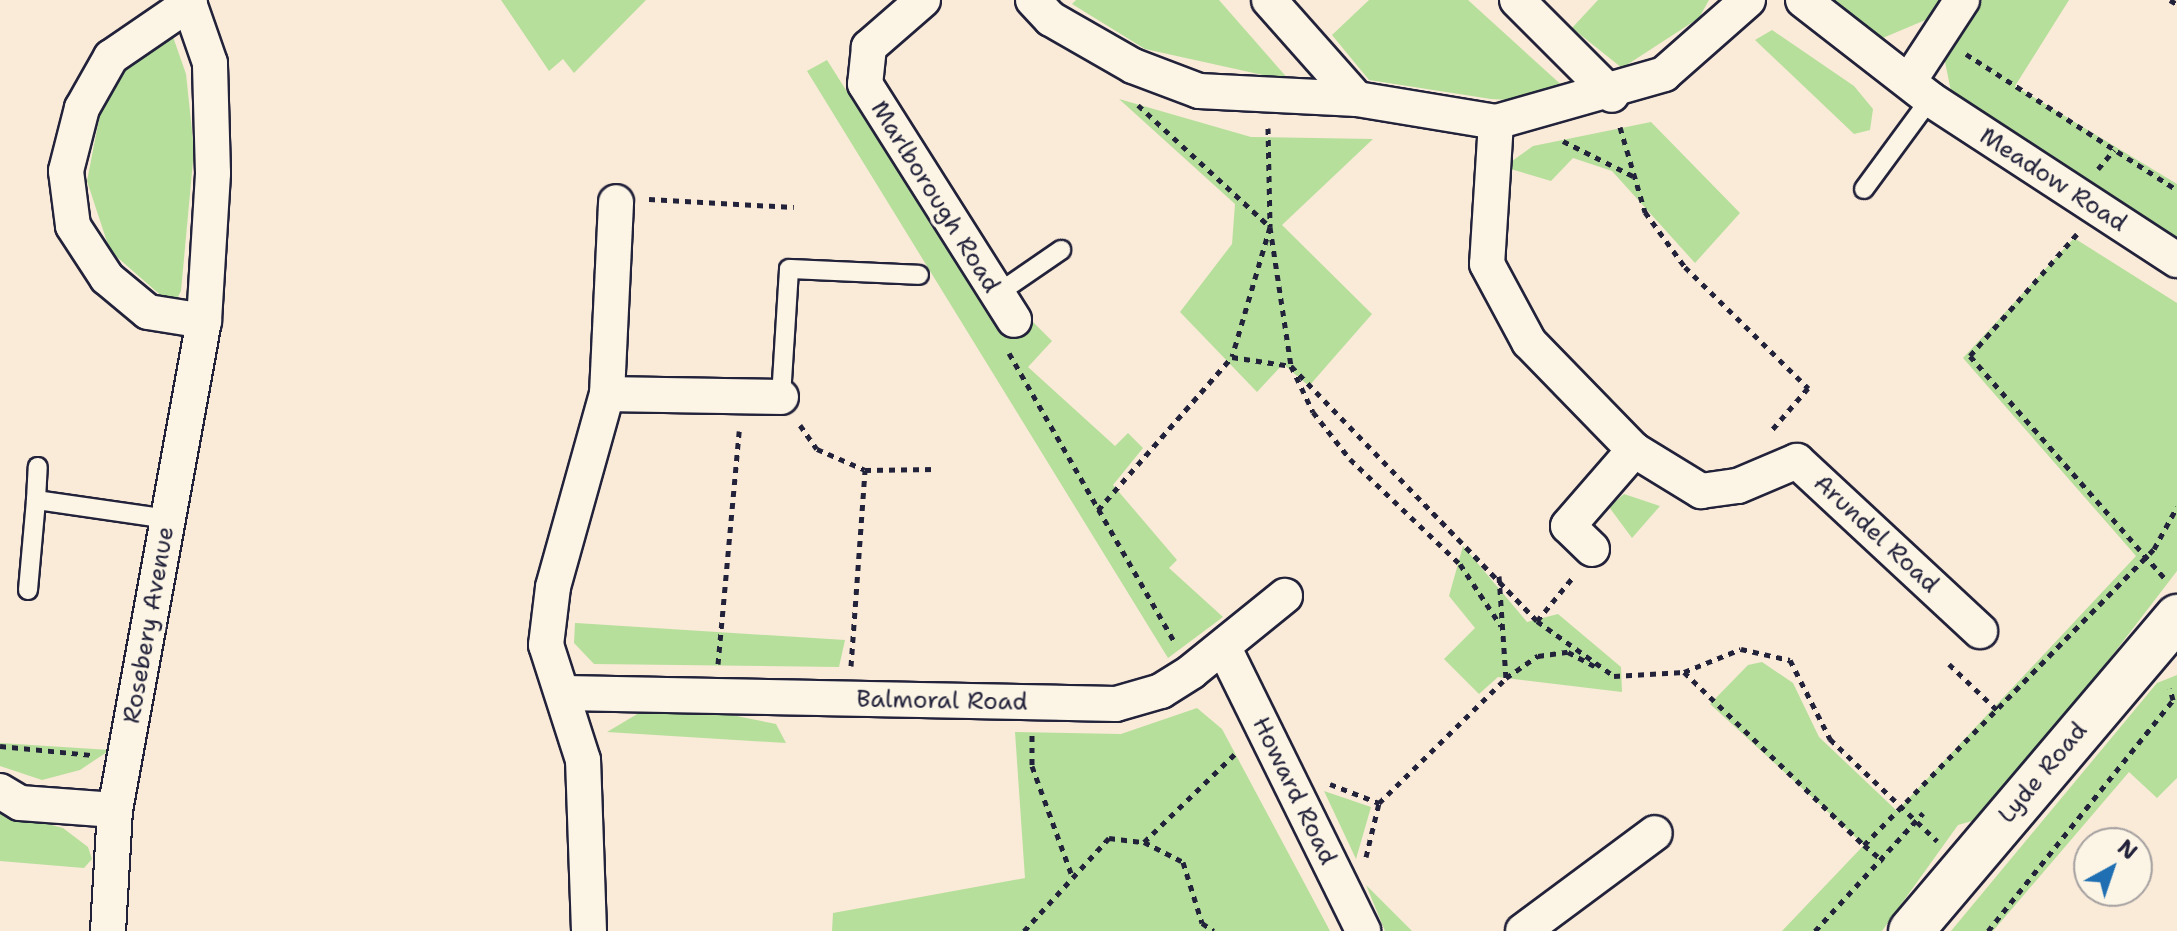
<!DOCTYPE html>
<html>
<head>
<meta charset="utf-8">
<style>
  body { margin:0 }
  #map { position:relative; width:2177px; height:931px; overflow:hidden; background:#faead8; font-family:"Shantell Sans",sans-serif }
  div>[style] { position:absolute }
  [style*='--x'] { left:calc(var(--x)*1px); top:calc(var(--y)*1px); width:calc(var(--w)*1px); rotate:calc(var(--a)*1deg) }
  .green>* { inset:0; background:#b6df9b }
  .path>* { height:5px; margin-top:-2.5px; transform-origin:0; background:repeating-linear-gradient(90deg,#22223b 0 6px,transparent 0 12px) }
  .roads { filter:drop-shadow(2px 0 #22223b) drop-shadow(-2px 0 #22223b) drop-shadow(0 2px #22223b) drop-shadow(0 -2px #22223b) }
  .lane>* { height:18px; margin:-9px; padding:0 9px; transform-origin:9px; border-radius:9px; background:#fcf5e5 }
  .street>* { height:34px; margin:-17px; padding:0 17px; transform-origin:17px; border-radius:17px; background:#fcf5e5 }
  .secondary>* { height:44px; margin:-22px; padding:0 22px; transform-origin:22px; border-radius:22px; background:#fcf5e5 }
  span { translate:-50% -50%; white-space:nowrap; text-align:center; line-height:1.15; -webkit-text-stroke:7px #fcf5e5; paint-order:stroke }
  .street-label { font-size:24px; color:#22223b }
  .north { position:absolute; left:2073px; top:827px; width:80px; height:80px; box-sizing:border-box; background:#fcf5e5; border:2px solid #a5a1a1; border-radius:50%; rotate:40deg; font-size:22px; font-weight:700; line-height:32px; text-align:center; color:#22223b }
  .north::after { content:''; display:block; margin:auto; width:28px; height:36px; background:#1f6fb2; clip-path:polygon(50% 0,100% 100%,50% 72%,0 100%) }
</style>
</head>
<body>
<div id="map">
  <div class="green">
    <i style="clip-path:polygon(501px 0,646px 0,574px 73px,563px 59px,549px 71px)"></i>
    <i style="clip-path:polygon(1076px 0,1219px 0,1290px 81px,1145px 49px,1072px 4px)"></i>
    <i style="clip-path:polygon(1369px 0,1468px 0,1567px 90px,1529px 101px,1491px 99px,1369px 80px,1332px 35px)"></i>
    <i style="clip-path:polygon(1598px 0,1709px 0,1699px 18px,1622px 68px,1572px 28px)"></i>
    <i style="clip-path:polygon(1813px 0,1950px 0,1942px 13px,1878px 40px)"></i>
    <i style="clip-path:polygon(1982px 0,2069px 0,2015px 86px,2177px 184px,2177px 245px,1953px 101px,1944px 57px)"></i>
    <i style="clip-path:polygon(1772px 30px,1854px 86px,1873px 109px,1870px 130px,1854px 134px,1755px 40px)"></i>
    <i style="clip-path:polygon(172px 34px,186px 74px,194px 150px,181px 291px,173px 306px,110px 251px,87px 181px,102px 104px,120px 73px,154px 40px)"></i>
    <i style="clip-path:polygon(827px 60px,1000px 334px,1027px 316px,1052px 341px,1028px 367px,1115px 446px,1128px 433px,1143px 448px,1113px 485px,1177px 560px,1169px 568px,1223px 617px,1168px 658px,807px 71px)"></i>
    <i style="clip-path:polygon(1119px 99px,1251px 137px,1373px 139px,1282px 225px,1372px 314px,1309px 386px,1283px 364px,1257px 392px,1180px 312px,1232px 244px,1235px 204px)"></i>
    <i style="clip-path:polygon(1651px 122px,1740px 213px,1695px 263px,1612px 171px,1573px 158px,1551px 181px,1504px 167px,1533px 146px)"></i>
    <i style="clip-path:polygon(2074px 238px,2177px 303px,2177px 571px,1989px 816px,1958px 825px,1882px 931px,1782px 931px,1864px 845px,1710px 704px,1748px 665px,1762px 662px,1793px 683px,1819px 737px,1897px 811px,2136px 556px,1963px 358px)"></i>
    <i style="clip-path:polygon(1624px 494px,1660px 506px,1632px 538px,1609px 507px)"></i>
    <i style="clip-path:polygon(1463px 546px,1527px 622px,1558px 614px,1621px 667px,1622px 692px,1498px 677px,1479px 694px,1444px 659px,1475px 628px,1449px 596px)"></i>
    <i style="clip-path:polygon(575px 623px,576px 623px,845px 640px,839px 667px,594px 664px,574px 643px)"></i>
    <i style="clip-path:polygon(2177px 675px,2177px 778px,2157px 798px,2129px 772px,1993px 931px,1951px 931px,2157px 683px)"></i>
    <i style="clip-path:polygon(1197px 708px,1222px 729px,1330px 931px,832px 931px,833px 913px,1025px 878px,1015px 732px,1121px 734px)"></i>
    <i style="clip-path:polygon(716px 712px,776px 724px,786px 743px,607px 732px,639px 713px)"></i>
    <i style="clip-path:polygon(0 743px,110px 750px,80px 770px,42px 780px,0 766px)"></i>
    <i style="clip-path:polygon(1324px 791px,1371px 807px,1356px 859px)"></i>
    <i style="clip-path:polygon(0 811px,63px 828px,88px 847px,92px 859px,84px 868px,0 861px)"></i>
    <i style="clip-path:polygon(1366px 885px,1412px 931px,1385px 931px)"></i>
  </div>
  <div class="path">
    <i style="--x:2170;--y:0;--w:8;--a:30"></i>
    <i style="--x:1966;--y:54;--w:251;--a:32.8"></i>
    <i style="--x:1138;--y:105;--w:180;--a:42.7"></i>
    <i style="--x:1270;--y:227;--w:135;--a:106.3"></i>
    <i style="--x:1620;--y:127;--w:89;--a:73.6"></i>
    <i style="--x:1645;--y:212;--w:68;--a:54"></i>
    <i style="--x:1685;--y:267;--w:173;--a:44.5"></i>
    <i style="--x:1808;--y:388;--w:57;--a:130.7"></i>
    <i style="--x:1268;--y:128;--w:99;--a:88.8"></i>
    <i style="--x:1270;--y:227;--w:141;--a:81.4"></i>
    <i style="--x:1291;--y:366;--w:51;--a:64.4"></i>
    <i style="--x:1313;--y:412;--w:60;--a:51.8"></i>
    <i style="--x:1350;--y:459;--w:152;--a:43.7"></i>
    <i style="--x:1460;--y:564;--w:74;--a:56.5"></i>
    <i style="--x:1563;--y:141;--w:80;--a:26.6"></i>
    <i style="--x:2098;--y:169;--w:25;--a:-50"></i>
    <i style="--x:649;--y:199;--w:145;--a:3.2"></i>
    <i style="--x:2077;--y:234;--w:162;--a:131.3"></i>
    <i style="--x:1970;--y:356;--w:296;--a:48.8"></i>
    <i style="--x:1009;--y:353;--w:334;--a:60.2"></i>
    <i style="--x:800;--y:425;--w:29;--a:55"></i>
    <i style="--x:817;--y:449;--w:52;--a:23.6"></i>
    <i style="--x:865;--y:470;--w:71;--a:-0.8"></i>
    <i style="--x:1098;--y:510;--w:203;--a:-48.8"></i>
    <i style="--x:1232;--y:357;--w:60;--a:8.7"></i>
    <i style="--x:1291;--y:366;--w:354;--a:46"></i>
    <i style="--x:1537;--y:621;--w:95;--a:35.5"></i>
    <i style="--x:1614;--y:676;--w:70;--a:-3.3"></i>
    <i style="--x:1684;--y:672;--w:61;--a:-22"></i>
    <i style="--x:1741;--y:649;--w:50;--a:12.7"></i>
    <i style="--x:1790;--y:660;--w:89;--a:63.1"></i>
    <i style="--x:1830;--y:739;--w:148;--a:43.6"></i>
    <i style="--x:1499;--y:576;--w:102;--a:86.1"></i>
    <i style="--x:1537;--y:621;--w:58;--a:-50.6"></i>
    <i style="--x:718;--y:664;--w:234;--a:-84.8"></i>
    <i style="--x:1949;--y:664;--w:68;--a:43.8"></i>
    <i style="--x:851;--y:666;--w:196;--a:-85.9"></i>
    <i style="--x:1684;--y:672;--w:250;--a:43.9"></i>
    <i style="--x:1864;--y:845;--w:414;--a:-45.6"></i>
    <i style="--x:2154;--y:549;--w:48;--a:-61.3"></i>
    <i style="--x:1032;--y:735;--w:31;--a:90"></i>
    <i style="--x:1032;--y:766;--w:117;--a:70"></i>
    <i style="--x:0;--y:746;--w:91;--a:5.6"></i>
    <i style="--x:1330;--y:784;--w:53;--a:21.2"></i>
    <i style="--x:1379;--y:803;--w:178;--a:-44.5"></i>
    <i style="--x:1506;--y:678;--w:39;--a:-35"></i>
    <i style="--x:1538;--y:656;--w:30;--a:-8"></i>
    <i style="--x:1568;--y:652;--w:30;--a:28"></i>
    <i style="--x:1144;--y:842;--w:44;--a:27.1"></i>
    <i style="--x:1183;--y:862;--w:64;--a:72.7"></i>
    <i style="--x:1202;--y:923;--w:14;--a:34"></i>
    <i style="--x:1864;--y:845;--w:25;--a:40"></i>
    <i style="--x:1366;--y:857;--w:56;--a:-76.5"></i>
    <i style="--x:1024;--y:931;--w:126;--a:-47.6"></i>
    <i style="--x:1109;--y:838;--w:35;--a:7"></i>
    <i style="--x:1144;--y:842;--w:131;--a:-44.1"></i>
    <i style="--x:1815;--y:931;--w:160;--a:-47.5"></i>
    <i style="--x:1988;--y:931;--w:296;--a:-51.3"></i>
    <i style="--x:2173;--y:700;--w:12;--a:-104"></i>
  </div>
  <div class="roads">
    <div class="lane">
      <i style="--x:1864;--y:189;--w:112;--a:-53.7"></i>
      <i style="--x:997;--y:294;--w:78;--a:-34.5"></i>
      <i style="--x:781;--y:397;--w:128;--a:-86.4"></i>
      <i style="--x:789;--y:269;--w:130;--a:2.6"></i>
      <i style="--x:36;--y:500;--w:33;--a:-87"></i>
      <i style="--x:28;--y:590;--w:90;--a:-84.9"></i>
      <i style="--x:36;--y:500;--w:133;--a:8.2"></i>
    </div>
    <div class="street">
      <i style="--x:923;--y:0;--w:72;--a:139"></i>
      <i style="--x:869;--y:47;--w:37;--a:96"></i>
      <i style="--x:865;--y:84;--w:279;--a:57.7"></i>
      <i style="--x:1033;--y:0;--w:26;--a:47"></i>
      <i style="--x:1051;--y:19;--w:95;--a:29.8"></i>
      <i style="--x:1133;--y:66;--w:71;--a:20.7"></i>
      <i style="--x:1199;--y:91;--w:158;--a:2.9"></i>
      <i style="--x:1357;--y:99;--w:141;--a:9.4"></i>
      <i style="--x:1496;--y:122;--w:175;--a:-15.9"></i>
      <i style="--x:1664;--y:74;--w:112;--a:-41.4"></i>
      <i style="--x:1269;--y:0;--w:132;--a:48.4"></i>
      <i style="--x:1517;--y:0;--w:134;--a:45"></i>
      <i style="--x:1803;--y:0;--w:161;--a:37.9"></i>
      <i style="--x:1930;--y:99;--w:295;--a:33.1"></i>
      <i style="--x:190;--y:3;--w:96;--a:145.6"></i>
      <i style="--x:111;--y:57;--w:59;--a:119.6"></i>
      <i style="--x:82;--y:108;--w:65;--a:104.3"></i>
      <i style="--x:66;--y:171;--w:55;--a:82.7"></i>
      <i style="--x:73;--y:226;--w:62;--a:56.8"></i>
      <i style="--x:107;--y:278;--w:53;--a:39.7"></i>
      <i style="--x:148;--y:312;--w:57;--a:9.1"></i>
      <i style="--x:1909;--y:81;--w:97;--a:-56.8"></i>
      <i style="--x:1496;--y:122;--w:142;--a:93.6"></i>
      <i style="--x:1487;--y:264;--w:89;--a:61.7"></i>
      <i style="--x:1529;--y:342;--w:151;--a:45.8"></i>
      <i style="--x:1634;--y:450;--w:79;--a:31.5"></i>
      <i style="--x:1701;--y:491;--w:37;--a:-8"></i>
      <i style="--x:1738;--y:486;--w:64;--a:-23"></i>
      <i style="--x:1797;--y:461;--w:250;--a:42.9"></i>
      <i style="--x:607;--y:394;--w:174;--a:1"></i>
      <i style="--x:1592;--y:549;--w:33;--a:-136"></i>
      <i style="--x:1568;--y:526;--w:101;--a:-49"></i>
      <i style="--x:1225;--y:650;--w:313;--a:63.8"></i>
      <i style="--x:565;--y:693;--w:551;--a:1.14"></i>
      <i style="--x:1116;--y:704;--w:47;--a:-16.1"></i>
      <i style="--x:1161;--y:691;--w:36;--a:-32"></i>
      <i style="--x:1191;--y:672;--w:121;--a:-39"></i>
      <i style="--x:0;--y:791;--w:23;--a:31"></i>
      <i style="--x:20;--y:803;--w:95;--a:4.2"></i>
      <i style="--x:108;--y:931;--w:121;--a:-86.7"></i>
      <i style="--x:115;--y:810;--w:497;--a:-79.7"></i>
      <i style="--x:204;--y:321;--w:148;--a:-86.5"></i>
      <i style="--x:213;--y:173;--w:110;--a:-91.6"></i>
      <i style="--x:210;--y:63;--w:67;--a:-109.2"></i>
      <i style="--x:589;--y:931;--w:171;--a:-92"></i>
      <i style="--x:583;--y:760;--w:121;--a:-107.8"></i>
      <i style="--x:546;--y:645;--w:58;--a:-83.1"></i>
      <i style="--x:553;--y:587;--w:200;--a:-74.4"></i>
      <i style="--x:607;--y:394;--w:192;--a:-87.3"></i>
      <i style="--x:1523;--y:931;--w:164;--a:-36.6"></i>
    </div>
    <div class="secondary">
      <i style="--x:1911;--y:931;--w:412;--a:-49.7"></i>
    </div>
  </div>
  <div class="street-label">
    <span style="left:2053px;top:180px;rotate:33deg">Meadow Road</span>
    <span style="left:935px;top:197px;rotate:58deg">Marlborough Road</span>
    <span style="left:1876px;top:534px;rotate:43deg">Arundel Road</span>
    <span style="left:149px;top:625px;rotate:-80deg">Rosebery Avenue</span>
    <span style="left:942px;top:701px;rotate:1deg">Balmoral Road</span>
    <span style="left:2043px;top:773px;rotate:-50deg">Lyde Road</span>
    <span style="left:1294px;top:791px;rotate:64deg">Howard Road</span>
  </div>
  <div class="north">N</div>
</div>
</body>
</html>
